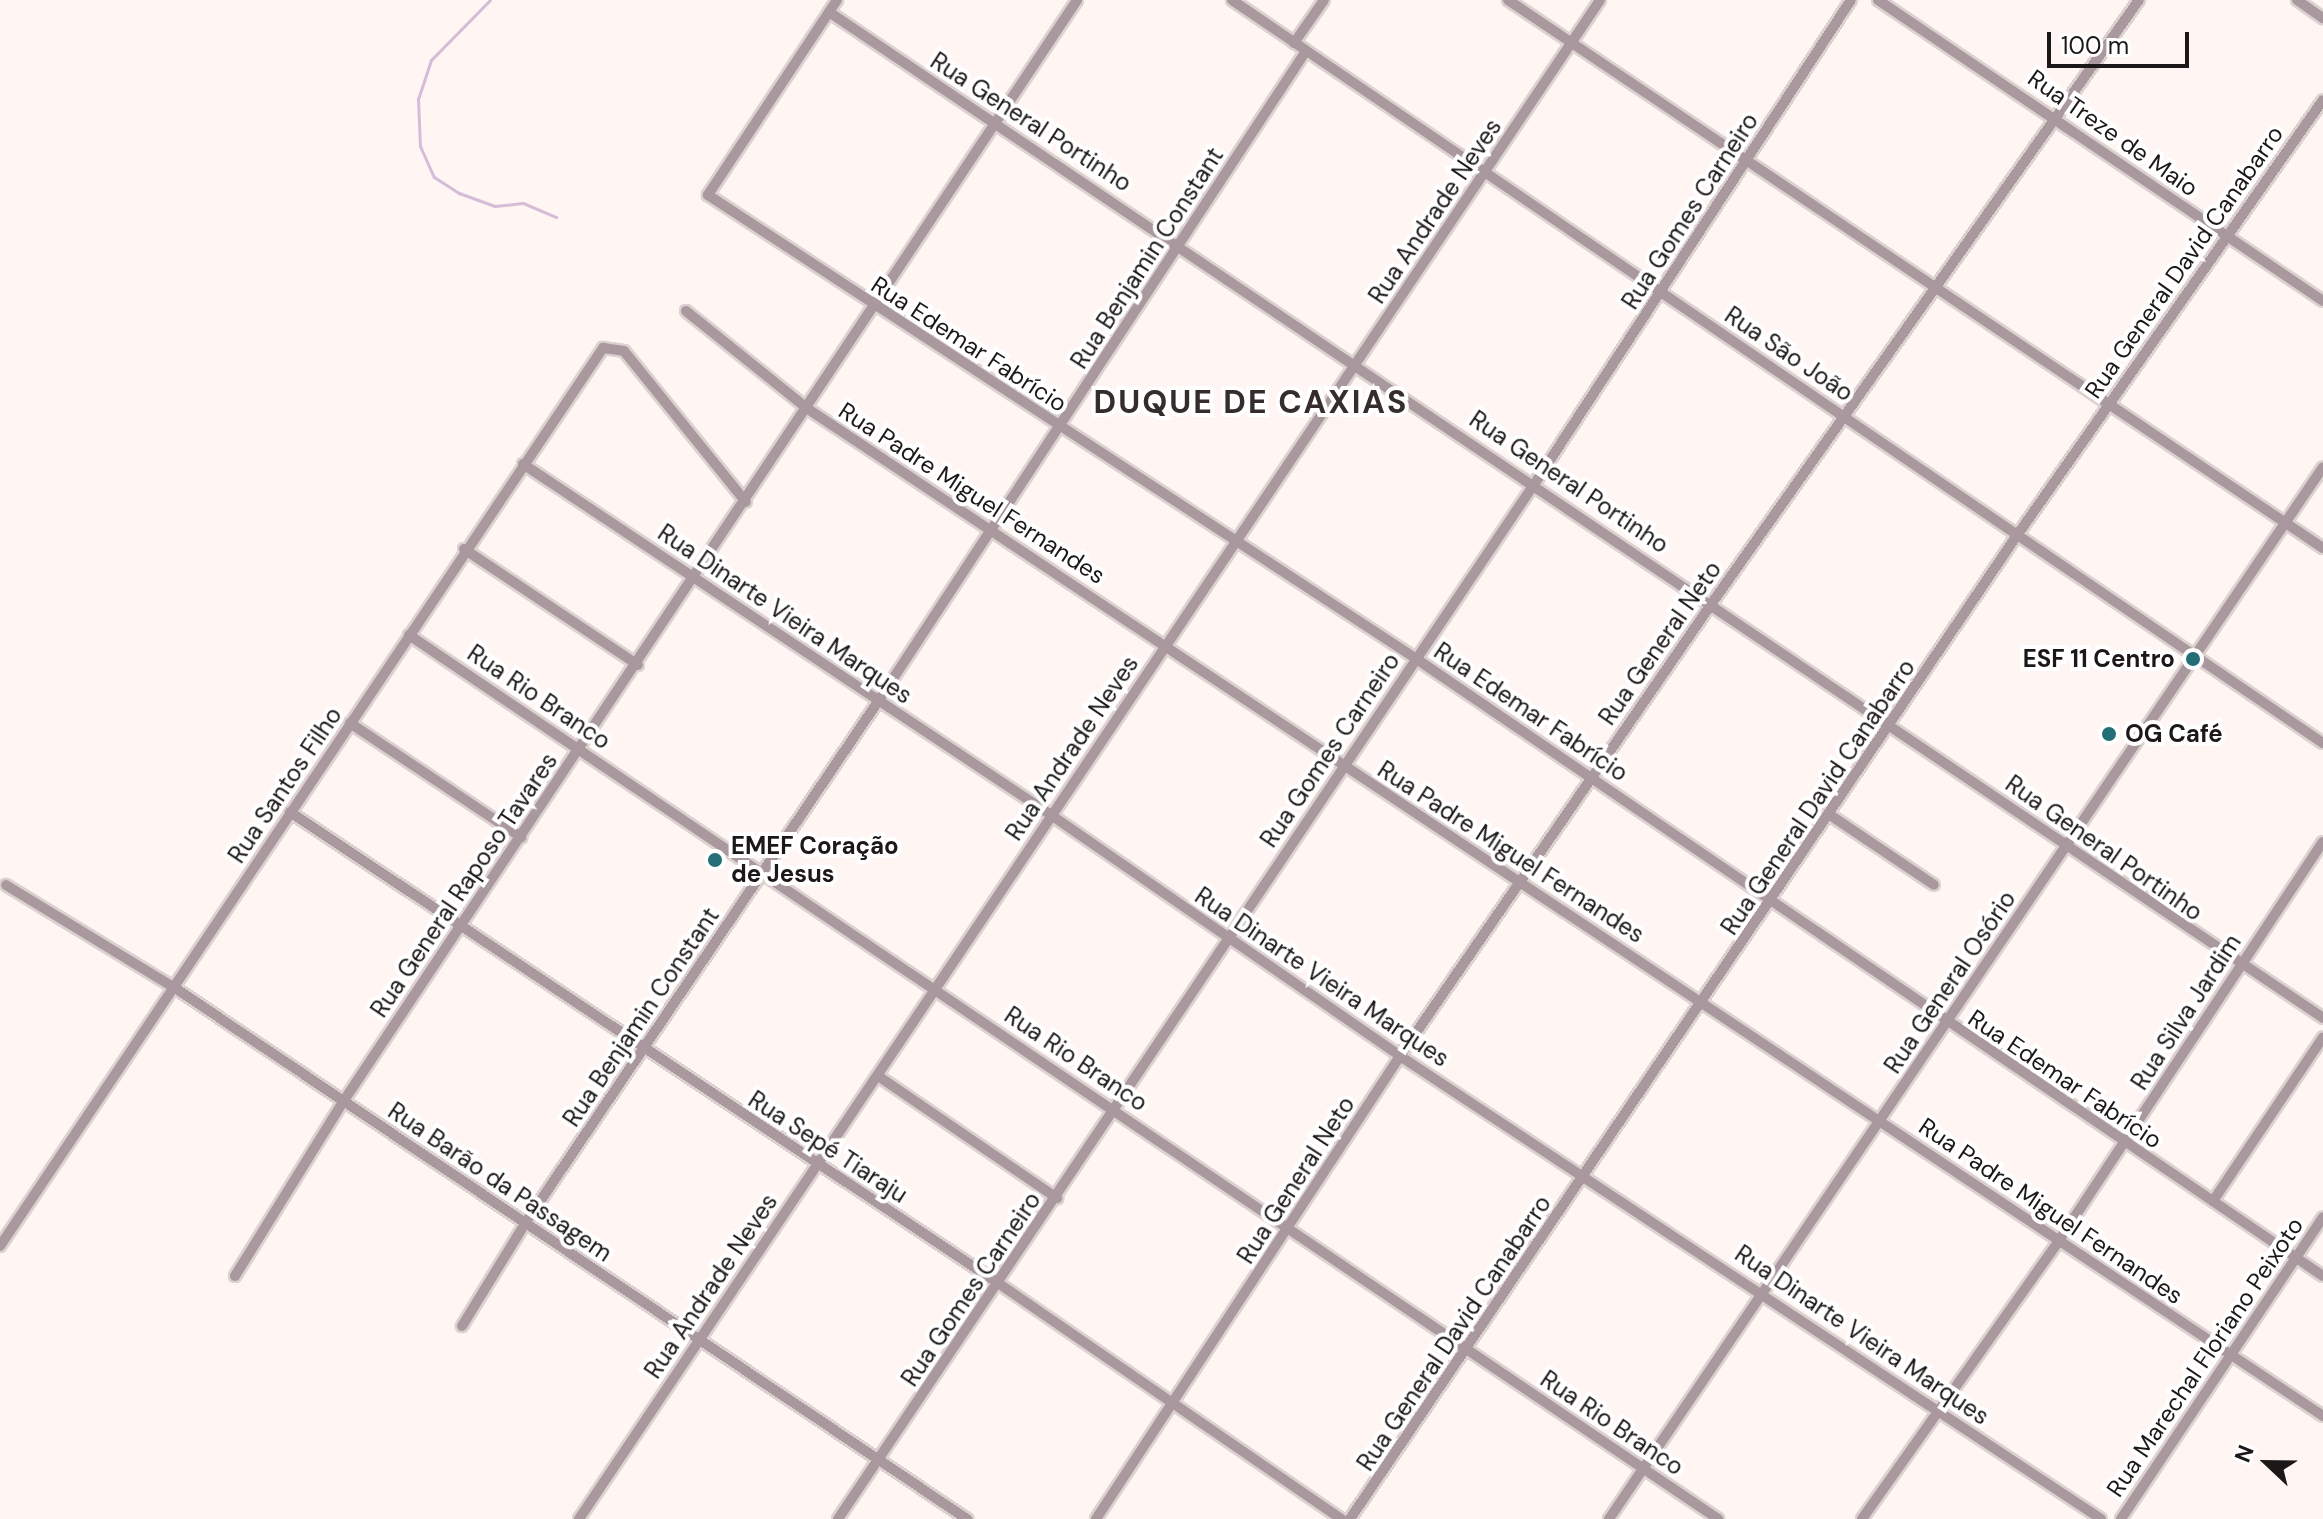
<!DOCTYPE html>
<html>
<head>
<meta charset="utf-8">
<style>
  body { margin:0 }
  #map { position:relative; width:2323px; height:1519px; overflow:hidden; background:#fff5f3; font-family:"DM Sans",sans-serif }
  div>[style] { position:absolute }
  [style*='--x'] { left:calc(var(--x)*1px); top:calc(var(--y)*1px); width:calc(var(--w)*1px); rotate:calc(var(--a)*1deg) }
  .stream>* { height:3px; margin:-1.5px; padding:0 1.5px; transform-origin:1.5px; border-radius:1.5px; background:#d5bdd8 }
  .roads { filter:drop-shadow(2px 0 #dbd2d0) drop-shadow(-2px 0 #dbd2d0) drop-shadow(0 2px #dbd2d0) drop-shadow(0 -2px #dbd2d0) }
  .minor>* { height:10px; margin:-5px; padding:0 5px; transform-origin:5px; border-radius:5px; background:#a9999e }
  .dots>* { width:22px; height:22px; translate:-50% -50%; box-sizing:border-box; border:4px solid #fff; border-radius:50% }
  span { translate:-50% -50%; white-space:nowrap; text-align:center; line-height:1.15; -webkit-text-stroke:8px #fff; paint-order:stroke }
  .street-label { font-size:24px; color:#1b1817 }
  .poi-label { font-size:24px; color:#1b1817; font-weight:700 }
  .right { translate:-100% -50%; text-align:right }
  .left { translate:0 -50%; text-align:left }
  .district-label { font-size:32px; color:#342d2c; font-weight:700; letter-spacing:2px }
  .north { position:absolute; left:2227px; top:1423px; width:80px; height:80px; -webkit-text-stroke:6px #fff; paint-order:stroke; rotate:292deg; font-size:22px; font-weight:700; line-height:32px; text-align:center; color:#1b1817 }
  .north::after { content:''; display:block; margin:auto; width:28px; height:36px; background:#1b1817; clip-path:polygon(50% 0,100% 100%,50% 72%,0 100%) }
  .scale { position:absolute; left:2047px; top:32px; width:142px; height:36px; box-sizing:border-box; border:4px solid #1b1817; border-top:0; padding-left:10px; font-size:24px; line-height:28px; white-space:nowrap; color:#1b1817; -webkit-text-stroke:6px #fff; paint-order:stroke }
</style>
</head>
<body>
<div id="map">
  <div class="stream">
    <i style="--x:490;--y:0;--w:84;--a:134.5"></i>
    <i style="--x:431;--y:60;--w:41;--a:108.4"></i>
    <i style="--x:418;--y:99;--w:47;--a:87.6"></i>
    <i style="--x:420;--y:146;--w:34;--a:66"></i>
    <i style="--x:434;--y:177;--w:30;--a:33"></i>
    <i style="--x:459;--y:193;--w:38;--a:20"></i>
    <i style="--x:495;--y:206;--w:28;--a:-6"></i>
    <i style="--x:523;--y:203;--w:36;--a:23"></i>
  </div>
  <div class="roads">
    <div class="minor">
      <i style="--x:837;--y:0;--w:234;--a:123.5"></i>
      <i style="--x:708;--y:195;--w:845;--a:33.22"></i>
      <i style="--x:1415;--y:658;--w:1098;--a:34.24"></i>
      <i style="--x:1232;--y:0;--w:1320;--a:34.26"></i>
      <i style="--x:1508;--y:0;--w:982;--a:33.92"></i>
      <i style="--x:1878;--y:0;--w:537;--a:34.07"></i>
      <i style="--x:2297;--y:0;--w:32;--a:35"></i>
      <i style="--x:829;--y:12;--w:1801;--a:33.95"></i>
      <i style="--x:1294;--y:43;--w:52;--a:-55.1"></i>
      <i style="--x:686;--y:311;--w:156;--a:38.8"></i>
      <i style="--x:808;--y:409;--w:1819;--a:33.61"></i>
      <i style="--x:523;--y:464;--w:634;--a:33.61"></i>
      <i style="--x:1051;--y:815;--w:424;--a:34.6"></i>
      <i style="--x:1400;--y:1056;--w:840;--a:33.44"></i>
      <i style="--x:464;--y:549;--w:209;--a:33.7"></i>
      <i style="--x:409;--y:635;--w:1580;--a:34.03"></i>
      <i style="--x:350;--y:723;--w:206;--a:33.7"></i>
      <i style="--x:290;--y:812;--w:850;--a:33.63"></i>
      <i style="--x:998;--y:1283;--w:417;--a:34.5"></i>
      <i style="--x:1830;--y:815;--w:125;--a:33.9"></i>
      <i style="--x:6;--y:885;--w:198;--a:31.4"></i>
      <i style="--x:175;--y:988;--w:954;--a:33.84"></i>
      <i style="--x:878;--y:1076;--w:217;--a:34.3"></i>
      <i style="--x:2213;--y:1201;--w:197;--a:-56.1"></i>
      <i style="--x:0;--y:1246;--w:1082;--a:-56.12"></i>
      <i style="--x:603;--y:348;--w:21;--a:8"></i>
      <i style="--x:624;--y:351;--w:194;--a:51.1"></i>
      <i style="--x:235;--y:1276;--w:205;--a:-58.2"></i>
      <i style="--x:343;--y:1102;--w:1324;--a:-56.33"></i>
      <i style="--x:462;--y:1326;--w:122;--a:-58.4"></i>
      <i style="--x:526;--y:1222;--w:630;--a:-55.93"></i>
      <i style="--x:879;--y:700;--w:777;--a:-56.66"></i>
      <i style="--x:579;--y:1519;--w:1830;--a:-56.09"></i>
      <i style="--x:838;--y:1519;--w:1249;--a:-56.07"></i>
      <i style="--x:1535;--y:483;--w:577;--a:-56.81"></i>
      <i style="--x:1096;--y:1519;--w:554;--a:-56.71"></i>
      <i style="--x:1400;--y:1056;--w:550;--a:-55.44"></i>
      <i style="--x:1712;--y:603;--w:739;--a:-54.7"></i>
      <i style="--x:1350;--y:1519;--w:1190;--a:-55.86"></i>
      <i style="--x:2018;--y:534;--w:530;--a:-54.9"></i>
      <i style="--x:1609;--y:1519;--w:1271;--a:-55.83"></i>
      <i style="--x:1862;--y:1519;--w:343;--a:-54.7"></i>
      <i style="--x:2060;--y:1239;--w:476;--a:-56.5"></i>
      <i style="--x:2121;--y:1519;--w:363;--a:-56.2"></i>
    </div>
  </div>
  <div class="dots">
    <i style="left:2193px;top:659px;background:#246e76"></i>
    <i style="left:2109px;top:734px;background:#246e76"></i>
    <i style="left:715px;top:860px;background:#246e76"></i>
  </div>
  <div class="street-label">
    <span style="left:1031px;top:122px;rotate:33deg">Rua General Portinho</span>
    <span style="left:2113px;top:133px;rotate:35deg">Rua Treze de Maio</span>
    <span style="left:1435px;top:211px;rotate:-56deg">Rua Andrade Neves</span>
    <span style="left:1690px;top:211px;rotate:-57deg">Rua Gomes Carneiro</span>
    <span style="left:1147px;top:258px;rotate:-57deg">Rua Benjamin Constant</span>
    <span style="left:2184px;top:262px;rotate:-55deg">Rua General David Canabarro</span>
    <span style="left:969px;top:344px;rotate:33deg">Rua Edemar Fabrício</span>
    <span style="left:1789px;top:354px;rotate:34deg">Rua São João</span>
    <span style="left:1569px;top:482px;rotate:34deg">Rua General Portinho</span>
    <span style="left:972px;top:493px;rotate:33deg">Rua Padre Miguel Fernandes</span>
    <span style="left:785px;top:614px;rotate:34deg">Rua Dinarte Vieira Marques</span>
    <span style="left:1660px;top:643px;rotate:-55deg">Rua General Neto</span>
    <span style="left:539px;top:697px;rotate:34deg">Rua Rio Branco</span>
    <span style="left:1531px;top:712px;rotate:34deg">Rua Edemar Fabrício</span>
    <span style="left:1072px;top:748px;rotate:-56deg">Rua Andrade Neves</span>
    <span style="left:1330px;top:750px;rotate:-56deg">Rua Gomes Carneiro</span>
    <span style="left:285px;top:785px;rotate:-56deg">Rua Santos Filho</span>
    <span style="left:1818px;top:797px;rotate:-56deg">Rua General David Canabarro</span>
    <span style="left:2104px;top:848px;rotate:35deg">Rua General Portinho</span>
    <span style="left:1511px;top:852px;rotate:33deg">Rua Padre Miguel Fernandes</span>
    <span style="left:464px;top:885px;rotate:-56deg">Rua General Raposo Tavares</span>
    <span style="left:1322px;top:977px;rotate:34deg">Rua Dinarte Vieira Marques</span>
    <span style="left:1950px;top:982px;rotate:-56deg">Rua General Osório</span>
    <span style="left:2186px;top:1012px;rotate:-57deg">Rua Silva Jardim</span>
    <span style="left:641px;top:1017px;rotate:-56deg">Rua Benjamin Constant</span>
    <span style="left:1076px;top:1059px;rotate:34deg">Rua Rio Branco</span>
    <span style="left:2065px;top:1079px;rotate:34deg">Rua Edemar Fabrício</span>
    <span style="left:828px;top:1147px;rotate:33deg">Rua Sepé Tiaraju</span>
    <span style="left:1296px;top:1180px;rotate:-57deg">Rua General Neto</span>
    <span style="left:500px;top:1182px;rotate:34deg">Rua Barão da Passagem</span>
    <span style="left:2051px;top:1211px;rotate:34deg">Rua Padre Miguel Fernandes</span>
    <span style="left:711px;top:1286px;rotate:-56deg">Rua Andrade Neves</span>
    <span style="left:971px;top:1289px;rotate:-56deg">Rua Gomes Carneiro</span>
    <span style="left:1454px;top:1333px;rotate:-56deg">Rua General David Canabarro</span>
    <span style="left:1862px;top:1335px;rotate:34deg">Rua Dinarte Vieira Marques</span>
    <span style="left:2205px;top:1357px;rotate:-56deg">Rua Marechal Floriano Peixoto</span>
    <span style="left:1612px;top:1423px;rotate:34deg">Rua Rio Branco</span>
  </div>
  <div class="poi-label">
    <span class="right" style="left:2175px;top:659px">ESF 11 Centro</span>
    <span class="left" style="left:2125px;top:734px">OG Café</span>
    <span class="left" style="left:731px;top:860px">EMEF Coração<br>de Jesus</span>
  </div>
  <div class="district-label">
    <span style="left:1251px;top:402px">DUQUE DE CAXIAS</span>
  </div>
  <div class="north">N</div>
  <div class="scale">100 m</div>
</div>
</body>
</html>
